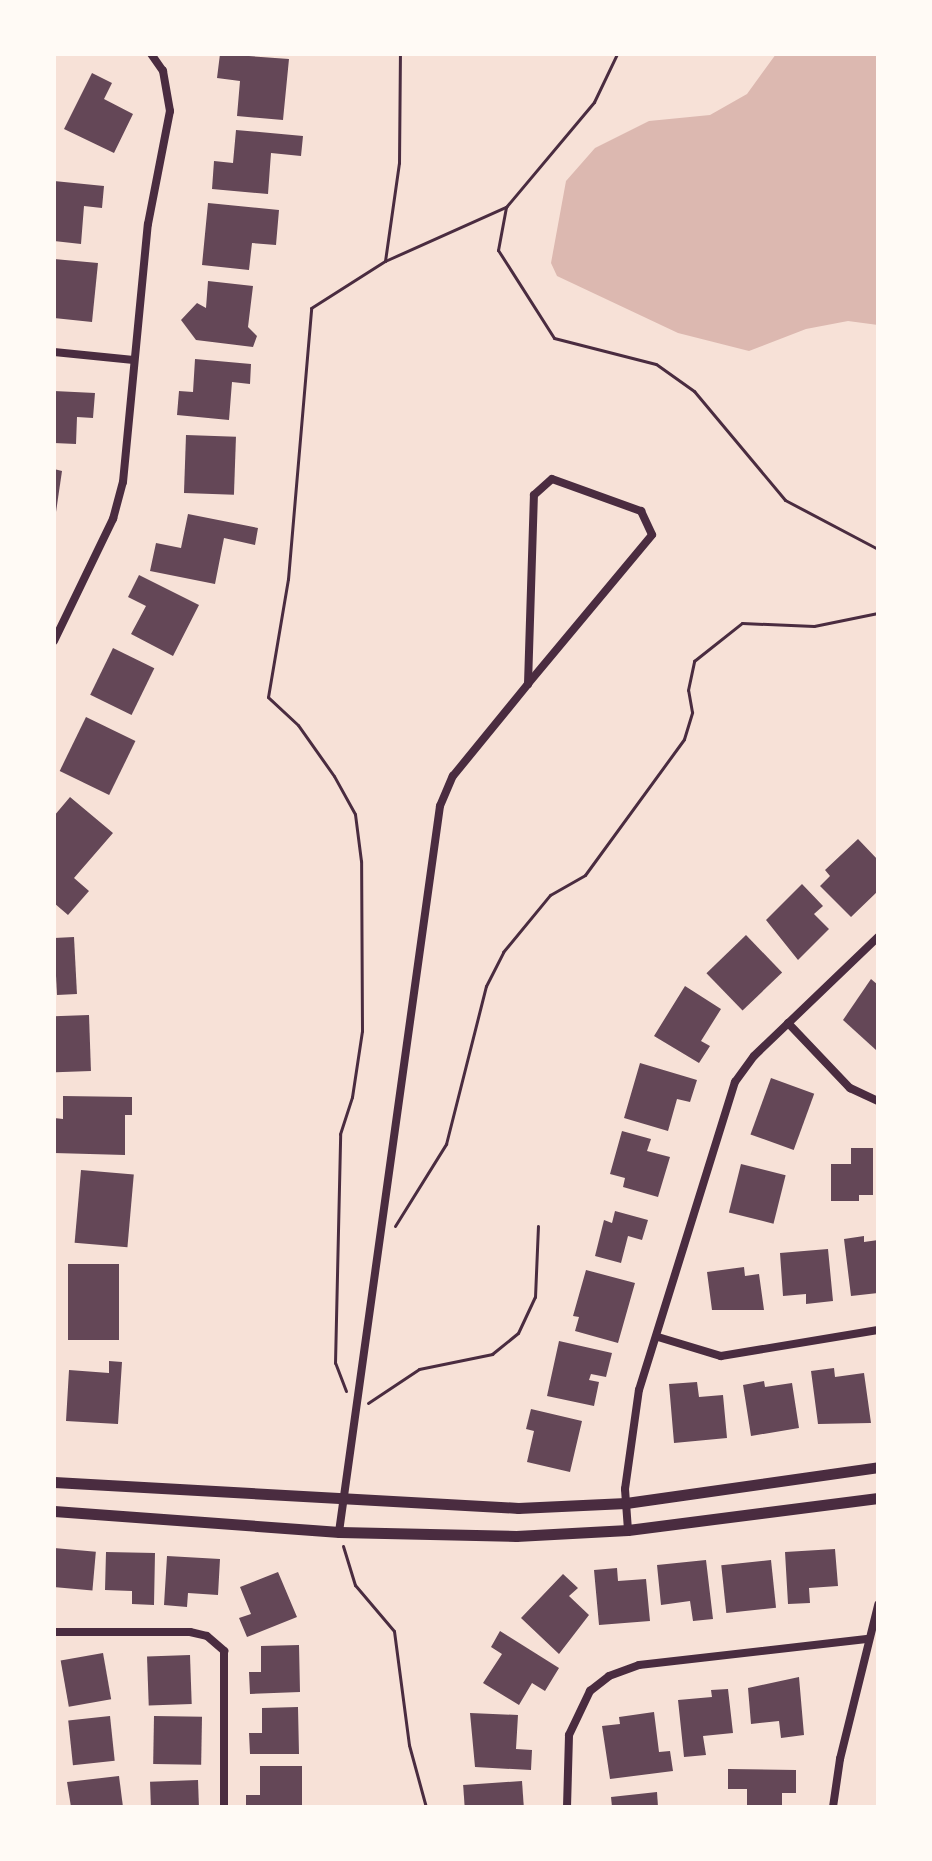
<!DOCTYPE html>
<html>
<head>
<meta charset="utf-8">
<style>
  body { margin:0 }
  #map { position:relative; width:932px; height:1861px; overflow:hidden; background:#f7e1d7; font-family:"Alegreya Sans",sans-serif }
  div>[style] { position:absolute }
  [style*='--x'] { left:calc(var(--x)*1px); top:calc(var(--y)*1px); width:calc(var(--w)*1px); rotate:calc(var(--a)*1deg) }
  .water>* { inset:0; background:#dcb8b0 }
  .building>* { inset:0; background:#644757; transform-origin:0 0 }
  .path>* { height:3px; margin:-1.5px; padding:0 1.5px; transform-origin:1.5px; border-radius:1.5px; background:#4a2c40 }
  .minor>* { height:8px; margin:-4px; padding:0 4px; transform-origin:4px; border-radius:4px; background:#4a2c40 }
  .tertiary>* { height:11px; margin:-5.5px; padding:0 5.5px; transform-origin:5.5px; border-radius:5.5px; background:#4a2c40 }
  span { translate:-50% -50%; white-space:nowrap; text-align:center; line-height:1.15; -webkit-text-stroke:8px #fffaf5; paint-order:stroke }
  .frame { position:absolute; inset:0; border:56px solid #fffaf5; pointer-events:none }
</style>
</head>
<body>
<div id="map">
  <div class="water">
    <i style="clip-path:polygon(776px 54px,878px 54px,878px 325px,848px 321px,806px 329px,749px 351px,678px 333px,557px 276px,551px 263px,566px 181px,595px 148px,649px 121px,710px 115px,747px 94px)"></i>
  </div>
  <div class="building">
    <i style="clip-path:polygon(220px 54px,289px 59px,283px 120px,237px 116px,240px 81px,217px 78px)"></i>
    <i style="clip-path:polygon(92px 73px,112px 83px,104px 99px,133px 114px,114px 153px,64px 129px)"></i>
    <i style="clip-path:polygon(236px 130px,303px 136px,301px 156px,271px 153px,268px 194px,212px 189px,214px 161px,233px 163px)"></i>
    <i style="clip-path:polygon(54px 181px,104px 186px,102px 208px,84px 206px,81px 244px,54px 241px)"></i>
    <i style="clip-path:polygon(208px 203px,279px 210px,276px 245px,252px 243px,249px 270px,202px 265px)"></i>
    <i style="clip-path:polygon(54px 259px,98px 263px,92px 322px,54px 318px)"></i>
    <i style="clip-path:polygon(208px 281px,253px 286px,248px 327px,257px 336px,253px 347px,196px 340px,181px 320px,197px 303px,206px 308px)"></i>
    <i style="clip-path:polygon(195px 359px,251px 364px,250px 384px,232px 382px,229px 420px,177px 415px,179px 391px,193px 392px)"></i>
    <i style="clip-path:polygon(54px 391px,95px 393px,93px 418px,77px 417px,76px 444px,54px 443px)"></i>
    <i style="left:186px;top:435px;width:50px;height:58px;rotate:2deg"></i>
    <i style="clip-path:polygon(54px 469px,62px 471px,56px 512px,54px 511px)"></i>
    <i style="clip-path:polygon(188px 514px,258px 528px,255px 545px,224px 538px,215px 584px,150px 571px,156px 543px,181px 548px)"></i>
    <i style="clip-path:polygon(139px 575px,199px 605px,173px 656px,131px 634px,146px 606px,128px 597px)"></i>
    <i style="left:113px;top:648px;width:46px;height:52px;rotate:26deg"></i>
    <i style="left:86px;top:717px;width:55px;height:60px;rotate:26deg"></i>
    <i style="clip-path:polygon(70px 797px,113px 833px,74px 878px,89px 891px,68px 915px,54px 903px,54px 816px)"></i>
    <i style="clip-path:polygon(858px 839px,878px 860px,878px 891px,851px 917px,820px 886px,830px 876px,825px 870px)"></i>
    <i style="clip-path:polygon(802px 884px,823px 906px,814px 914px,829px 929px,798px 960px,766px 920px)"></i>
    <i style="left:746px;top:935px;width:52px;height:55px;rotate:46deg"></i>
    <i style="left:74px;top:937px;width:57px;height:20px;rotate:87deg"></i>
    <i style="clip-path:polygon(871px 979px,878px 985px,876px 1050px,843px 1020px)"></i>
    <i style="clip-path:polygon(685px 986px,721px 1009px,701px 1041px,710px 1046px,699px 1063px,654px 1036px)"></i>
    <i style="left:89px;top:1015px;width:56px;height:35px;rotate:88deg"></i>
    <i style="clip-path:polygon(640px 1063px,697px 1080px,690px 1102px,677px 1099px,668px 1131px,624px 1118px)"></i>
    <i style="left:771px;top:1078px;width:46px;height:60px;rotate:20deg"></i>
    <i style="clip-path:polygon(63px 1096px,132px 1097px,132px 1115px,125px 1115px,125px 1155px,54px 1153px,54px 1118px,63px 1119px)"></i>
    <i style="clip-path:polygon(622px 1131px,651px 1139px,647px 1151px,670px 1157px,658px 1197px,623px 1187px,625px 1178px,610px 1174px)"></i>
    <i style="clip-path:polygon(851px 1148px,873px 1148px,873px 1195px,859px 1195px,859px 1201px,831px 1201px,831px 1164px,851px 1164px)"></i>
    <i style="left:741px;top:1164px;width:46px;height:50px;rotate:14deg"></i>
    <i style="left:81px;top:1170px;width:53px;height:73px;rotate:5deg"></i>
    <i style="clip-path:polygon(615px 1211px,648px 1220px,642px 1240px,628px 1236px,621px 1263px,595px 1256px,604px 1220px,612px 1223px)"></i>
    <i style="clip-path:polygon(864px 1236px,864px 1242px,878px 1240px,878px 1293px,851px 1296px,844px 1239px)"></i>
    <i style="clip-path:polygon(828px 1249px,833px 1301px,806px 1304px,806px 1294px,783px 1296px,780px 1253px)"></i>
    <i style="left:68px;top:1264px;width:51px;height:76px"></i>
    <i style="clip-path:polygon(744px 1267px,745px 1276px,759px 1274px,764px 1310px,712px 1310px,707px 1272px)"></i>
    <i style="clip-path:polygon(586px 1270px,635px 1283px,618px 1343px,575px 1331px,579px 1317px,573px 1316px)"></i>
    <i style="clip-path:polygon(559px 1341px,612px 1353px,606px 1377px,591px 1374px,589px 1380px,599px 1382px,594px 1406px,547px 1396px)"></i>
    <i style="clip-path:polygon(109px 1361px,122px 1362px,118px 1424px,66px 1421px,69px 1370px,109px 1373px)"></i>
    <i style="clip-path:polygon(834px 1368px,835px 1377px,864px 1373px,871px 1423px,818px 1424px,811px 1371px)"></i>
    <i style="clip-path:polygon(764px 1381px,765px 1387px,792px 1383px,799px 1428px,751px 1436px,743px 1385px)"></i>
    <i style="clip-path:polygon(697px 1382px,699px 1397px,723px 1395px,727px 1438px,674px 1443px,669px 1384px)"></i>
    <i style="clip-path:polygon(531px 1409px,582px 1421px,570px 1472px,527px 1462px,534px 1431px,526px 1429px)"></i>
    <i style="left:54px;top:1548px;width:42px;height:39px;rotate:5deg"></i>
    <i style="clip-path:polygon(835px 1549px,838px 1586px,809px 1588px,810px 1603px,788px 1604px,785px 1552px)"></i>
    <i style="clip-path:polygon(106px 1552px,155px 1553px,154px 1605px,132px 1604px,132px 1591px,105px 1590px)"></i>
    <i style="clip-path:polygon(167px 1556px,220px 1559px,218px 1595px,188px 1593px,187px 1607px,164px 1605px)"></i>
    <i style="clip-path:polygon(706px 1560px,713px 1619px,693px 1621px,690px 1601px,661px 1605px,657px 1565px)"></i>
    <i style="left:771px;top:1560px;width:48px;height:50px;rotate:84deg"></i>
    <i style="clip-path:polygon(617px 1568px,618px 1581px,646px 1579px,650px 1621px,599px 1625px,594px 1570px)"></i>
    <i style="clip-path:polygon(278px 1572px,297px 1617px,247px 1637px,239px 1618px,251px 1614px,240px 1587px)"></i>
    <i style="clip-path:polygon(563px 1574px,578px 1588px,569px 1596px,589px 1615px,559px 1654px,521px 1618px)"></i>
    <i style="clip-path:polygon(500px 1631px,559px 1668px,545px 1691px,532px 1683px,519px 1705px,483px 1683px,502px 1654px,491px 1647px)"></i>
    <i style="clip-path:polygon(299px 1645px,300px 1692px,250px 1694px,249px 1672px,261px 1672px,261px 1646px)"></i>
    <i style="left:103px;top:1653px;width:47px;height:43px;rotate:80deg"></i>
    <i style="left:190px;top:1655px;width:49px;height:43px;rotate:88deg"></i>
    <i style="clip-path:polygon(799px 1677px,804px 1735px,781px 1738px,779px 1721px,751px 1724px,748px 1688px)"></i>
    <i style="clip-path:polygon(728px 1689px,733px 1733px,703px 1736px,706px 1755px,684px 1757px,678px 1700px,712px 1697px,711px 1690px)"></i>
    <i style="clip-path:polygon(298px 1707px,299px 1754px,250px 1754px,249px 1733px,262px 1733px,262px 1708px)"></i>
    <i style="clip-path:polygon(654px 1712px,659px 1752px,670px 1751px,673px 1771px,610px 1779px,602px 1726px,620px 1724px,619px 1717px)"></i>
    <i style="clip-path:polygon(470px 1713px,518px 1715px,516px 1749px,532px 1750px,531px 1770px,475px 1767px)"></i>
    <i style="left:110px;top:1716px;width:45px;height:42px;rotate:84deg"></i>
    <i style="left:154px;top:1716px;width:48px;height:48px;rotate:1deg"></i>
    <i style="clip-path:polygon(260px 1766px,302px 1766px,302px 1807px,246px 1807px,246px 1795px,260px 1795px)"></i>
    <i style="clip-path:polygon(728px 1769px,796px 1770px,796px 1793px,782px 1793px,782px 1807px,747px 1807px,747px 1789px,728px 1789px)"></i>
    <i style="clip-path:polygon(119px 1776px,123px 1807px,71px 1807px,67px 1782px)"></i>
    <i style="left:198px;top:1780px;width:27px;height:48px;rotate:88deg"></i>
    <i style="left:522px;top:1781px;width:26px;height:59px;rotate:86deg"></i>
    <i style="clip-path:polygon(657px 1792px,658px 1807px,612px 1807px,611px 1797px)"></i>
  </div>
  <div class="path">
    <i style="--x:506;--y:207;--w:44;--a:100.5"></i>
    <i style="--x:498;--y:250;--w:104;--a:57.5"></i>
    <i style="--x:554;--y:338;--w:105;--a:14.3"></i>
    <i style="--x:656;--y:364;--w:47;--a:35.4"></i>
    <i style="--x:694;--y:391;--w:142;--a:50.1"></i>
    <i style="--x:785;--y:500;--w:105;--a:27.8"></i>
    <i style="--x:385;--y:261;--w:133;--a:-24.1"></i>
    <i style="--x:506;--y:207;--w:137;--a:-50"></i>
    <i style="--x:594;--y:102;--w:53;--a:-64.4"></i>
    <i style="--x:395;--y:1226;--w:97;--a:-58.1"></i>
    <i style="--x:446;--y:1144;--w:163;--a:-75.8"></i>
    <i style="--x:486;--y:986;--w:38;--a:-63"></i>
    <i style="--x:503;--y:952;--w:74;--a:-50.5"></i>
    <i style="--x:550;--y:895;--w:40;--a:-29.7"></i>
    <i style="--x:585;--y:875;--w:168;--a:-53.9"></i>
    <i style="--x:684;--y:739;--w:28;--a:-73"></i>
    <i style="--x:692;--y:712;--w:22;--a:-100"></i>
    <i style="--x:688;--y:690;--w:30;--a:-78"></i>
    <i style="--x:694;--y:661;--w:61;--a:-38.4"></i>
    <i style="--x:742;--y:623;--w:72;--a:2.4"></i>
    <i style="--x:814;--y:626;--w:65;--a:-11.5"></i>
    <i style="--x:346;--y:1391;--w:30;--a:-111"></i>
    <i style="--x:335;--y:1363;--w:229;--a:-88.7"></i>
    <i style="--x:340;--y:1134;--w:39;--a:-72"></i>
    <i style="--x:352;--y:1097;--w:67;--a:-81.4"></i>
    <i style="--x:362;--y:1031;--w:170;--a:-90.3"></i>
    <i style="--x:361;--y:861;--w:47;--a:-97.3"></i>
    <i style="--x:355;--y:814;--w:43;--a:-118.9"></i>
    <i style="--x:334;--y:776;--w:62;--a:-125.2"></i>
    <i style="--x:298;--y:725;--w:41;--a:-137"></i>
    <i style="--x:268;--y:697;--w:120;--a:-80.4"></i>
    <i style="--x:288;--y:579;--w:272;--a:-85.1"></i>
    <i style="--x:311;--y:308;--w:88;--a:-32.4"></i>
    <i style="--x:385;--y:261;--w:99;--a:-81.9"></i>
    <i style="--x:399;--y:163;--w:109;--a:-89.5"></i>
    <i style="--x:368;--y:1403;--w:61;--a:-33.7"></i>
    <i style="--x:419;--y:1369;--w:75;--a:-11.6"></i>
    <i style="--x:492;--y:1354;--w:33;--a:-39"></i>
    <i style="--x:518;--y:1333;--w:40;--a:-65"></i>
    <i style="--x:535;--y:1297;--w:71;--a:-87.6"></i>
    <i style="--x:343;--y:1546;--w:41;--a:72.9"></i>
    <i style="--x:355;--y:1585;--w:60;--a:49.7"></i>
    <i style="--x:394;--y:1631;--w:115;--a:82.5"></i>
    <i style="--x:409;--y:1745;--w:64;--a:74.7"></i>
  </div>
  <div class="minor">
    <i style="--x:54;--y:352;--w:80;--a:5.7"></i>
    <i style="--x:54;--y:641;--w:136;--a:-64.2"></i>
    <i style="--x:113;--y:519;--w:38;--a:-75"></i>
    <i style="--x:123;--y:482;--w:259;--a:-84.5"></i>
    <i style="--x:148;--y:224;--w:115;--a:-79"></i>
    <i style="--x:170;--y:111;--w:41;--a:-99.9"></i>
    <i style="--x:163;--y:71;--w:21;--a:-125"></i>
    <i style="--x:788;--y:1023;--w:90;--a:46.4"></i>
    <i style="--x:850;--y:1088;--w:31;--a:25"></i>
    <i style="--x:658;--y:1337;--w:66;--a:16.8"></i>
    <i style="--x:721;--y:1356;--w:159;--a:-9.4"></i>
    <i style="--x:628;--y:1530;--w:41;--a:-94.2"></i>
    <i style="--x:625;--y:1489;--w:100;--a:-82"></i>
    <i style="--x:639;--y:1390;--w:323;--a:-72.7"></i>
    <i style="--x:735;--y:1082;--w:32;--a:-54"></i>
    <i style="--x:754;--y:1056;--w:172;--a:-43.8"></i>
    <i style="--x:339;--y:1532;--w:733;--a:-82.08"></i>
    <i style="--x:440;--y:806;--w:33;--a:-67"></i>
    <i style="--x:453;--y:776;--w:119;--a:-50.8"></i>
    <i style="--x:528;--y:684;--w:189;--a:-88.2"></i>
    <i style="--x:534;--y:495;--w:24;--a:-42"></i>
    <i style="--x:552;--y:479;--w:95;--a:19.8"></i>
    <i style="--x:641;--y:511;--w:26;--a:65"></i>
    <i style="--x:652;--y:535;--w:194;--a:129.8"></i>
    <i style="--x:54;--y:1632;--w:136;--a:0"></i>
    <i style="--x:190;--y:1632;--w:17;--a:13"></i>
    <i style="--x:207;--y:1636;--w:23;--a:41"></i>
    <i style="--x:224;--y:1651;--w:156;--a:90"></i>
    <i style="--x:567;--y:1807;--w:72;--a:-88.4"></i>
    <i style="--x:569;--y:1735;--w:49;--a:-64.5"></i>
    <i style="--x:590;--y:1691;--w:24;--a:-38"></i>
    <i style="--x:609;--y:1676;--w:32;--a:-20"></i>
    <i style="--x:639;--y:1665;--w:229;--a:-6.5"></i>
    <i style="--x:833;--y:1807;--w:49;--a:-81.7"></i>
    <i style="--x:840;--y:1759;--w:159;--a:-76.1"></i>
  </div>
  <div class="tertiary">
    <i style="--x:54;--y:1482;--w:465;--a:3.2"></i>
    <i style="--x:518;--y:1508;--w:108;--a:-2.7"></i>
    <i style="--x:626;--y:1503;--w:255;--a:-8.1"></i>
    <i style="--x:54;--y:1511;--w:286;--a:4.2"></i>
    <i style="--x:339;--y:1532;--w:177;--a:1.3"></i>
    <i style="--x:516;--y:1536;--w:112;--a:-3.1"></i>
    <i style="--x:628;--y:1530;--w:252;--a:-7.3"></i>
  </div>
  <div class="frame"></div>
</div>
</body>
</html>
